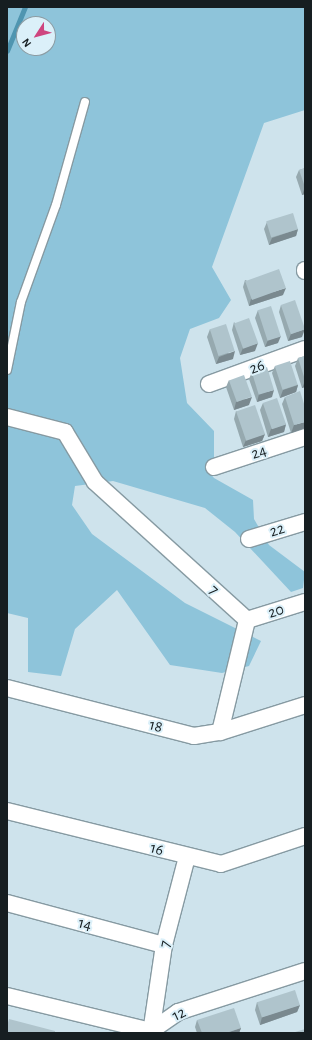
<!DOCTYPE html>
<html>
<head>
<meta charset="utf-8">
<style>
  body { margin:0 }
  #map { position:relative; width:312px; height:1040px; overflow:hidden; background:#cee3ec; font-family:"Alegreya Sans",sans-serif }
  div>[style] { position:absolute }
  [style*='--x'] { left:calc(var(--x)*1px); top:calc(var(--y)*1px); width:calc(var(--w)*1px); rotate:calc(var(--a)*1deg) }
  .green>* { inset:0; background:#8ec4da }
  .stream>* { height:4.5px; margin:-2.25px; padding:0 2.25px; transform-origin:2.25px; border-radius:2.25px; background:#4f95b0 }
  .roads { filter:drop-shadow(1px 0 #869aa2) drop-shadow(-1px 0 #869aa2) drop-shadow(0 1px #869aa2) drop-shadow(0 -1px #869aa2) }
  .service>* { height:8px; margin:-4px; padding:0 4px; transform-origin:4px; border-radius:4px; background:#fff }
  .minor>* { height:16px; margin:-8px; padding:0 8px; transform-origin:8px; border-radius:8px; background:#fff }
  .wall>* { inset:0; background:#96a9af }
  .shaded-wall>* { inset:0; background:#7a898f }
  .building>* { inset:0; background:#afc4cc; transform-origin:0 0 }
  span { translate:-50% -50%; white-space:nowrap; text-align:center; line-height:1.15; -webkit-text-stroke:4px #dbf0f9; paint-order:stroke }
  .street-label { font-size:16px; color:#161e21 }
  .frame { position:absolute; inset:0; border:8px solid #161e21; pointer-events:none }
  .north { position:absolute; left:16px; top:16px; width:40px; height:40px; box-sizing:border-box; background:#dbf0f9; border:1px solid #8c9ca3; border-radius:50%; rotate:234deg; font-size:11px; font-weight:700; line-height:16px; text-align:center; color:#161e21 }
  .north::after { content:''; display:block; margin:auto; width:14px; height:18px; background:#ce457f; clip-path:polygon(50% 0,100% 100%,50% 72%,0 100%) }
</style>
</head>
<body>
<div id="map">
  <div class="green">
    <i style="clip-path:polygon(evenodd,7px 7px,305px 7px,305px 110px,264px 123px,212px 267px,231px 300px,219px 318px,190px 329px,180px 358px,187px 403px,214px 431px,214px 458px,205px 467px,214px 478px,253px 500px,254px 519px,269px 545px,305px 572px,303px 588px,291px 592px,235px 532px,205px 508px,113px 481px,75px 486px,72px 505px,92px 534px,185px 603px,261px 641px,249px 666px,222px 673px,170px 665px,117px 590px,75px 629px,61px 676px,28px 672px,28px 618px,7px 613px,7px 7px,24px 24px,48px 24px,48px 48px,24px 48px,24px 24px)"></i>
  </div>
  <div class="stream">
    <i style="--x:7;--y:51;--w:48;--a:-67.8"></i>
  </div>
  <div class="roads">
    <div class="service">
      <i style="--x:7;--y:370;--w:69;--a:-78.4"></i>
      <i style="--x:21;--y:302;--w:103;--a:-70.2"></i>
      <i style="--x:56;--y:205;--w:107;--a:-74.3"></i>
    </div>
    <div class="minor">
      <i style="--x:305;--y:270;--w:1;--a:90"></i>
      <i style="--x:209;--y:384;--w:102;--a:-20"></i>
      <i style="--x:7;--y:417;--w:60;--a:14.5"></i>
      <i style="--x:65;--y:432;--w:58;--a:59"></i>
      <i style="--x:95;--y:482;--w:205;--a:42.2"></i>
      <i style="--x:214;--y:467;--w:96;--a:-18.2"></i>
      <i style="--x:249;--y:539;--w:59;--a:-16.9"></i>
      <i style="--x:247;--y:620;--w:61;--a:-17.2"></i>
      <i style="--x:7;--y:688;--w:193;--a:14.4"></i>
      <i style="--x:194;--y:736;--w:26;--a:-9"></i>
      <i style="--x:220;--y:732;--w:89;--a:-17.6"></i>
      <i style="--x:220;--y:732;--w:115;--a:-76.4"></i>
      <i style="--x:7;--y:811;--w:220;--a:13.9"></i>
      <i style="--x:221;--y:864;--w:89;--a:-18.4"></i>
      <i style="--x:7;--y:903;--w:163;--a:15"></i>
      <i style="--x:7;--y:996;--w:148;--a:13.7"></i>
      <i style="--x:151;--y:1031;--w:33;--a:-35"></i>
      <i style="--x:178;--y:1012;--w:133;--a:-17.9"></i>
      <i style="--x:151;--y:1033;--w:89;--a:-81.6"></i>
      <i style="--x:164;--y:945;--w:91;--a:-75.4"></i>
    </div>
  </div>
  <div class="wall">
    <i style="clip-path:polygon(305px 168px,305px 194px,302px 195px,296px 177px,299px 170px)"></i>
    <i style="clip-path:polygon(267px 222px,298px 229px,296px 236px,269px 245px,264px 229px)"></i>
    <i style="clip-path:polygon(245px 280px,283px 295px,249px 306px,243px 287px)"></i>
    <i style="clip-path:polygon(281px 305px,302px 337px,288px 341px,279px 312px)"></i>
    <i style="clip-path:polygon(258px 310px,278px 343px,265px 347px,255px 318px)"></i>
    <i style="clip-path:polygon(234px 322px,255px 351px,240px 355px,232px 330px)"></i>
    <i style="clip-path:polygon(210px 329px,233px 359px,216px 364px,207px 337px)"></i>
    <i style="clip-path:polygon(305px 356px,305px 387px,302px 388px,295px 366px,298px 358px)"></i>
    <i style="clip-path:polygon(275px 366px,298px 385px,296px 392px,280px 398px,272px 373px)"></i>
    <i style="clip-path:polygon(252px 372px,272px 397px,257px 402px,249px 379px)"></i>
    <i style="clip-path:polygon(229px 380px,249px 405px,234px 410px,226px 387px)"></i>
    <i style="clip-path:polygon(285px 397px,305px 407px,291px 433px,282px 404px)"></i>
    <i style="clip-path:polygon(263px 403px,286px 424px,284px 432px,268px 437px,260px 410px)"></i>
    <i style="clip-path:polygon(236px 411px,265px 434px,262px 441px,243px 447px,234px 419px)"></i>
    <i style="clip-path:polygon(257px 1002px,300px 1005px,297px 1012px,260px 1025px,255px 1010px)"></i>
    <i style="clip-path:polygon(197px 1020px,241px 1028px,239px 1033px,197px 1033px,195px 1027px)"></i>
  </div>
  <div class="shaded-wall">
    <i style="clip-path:polygon(305px 187px,305px 194px,302px 195px)"></i>
    <i style="clip-path:polygon(298px 229px,296px 236px,269px 245px,272px 238px)"></i>
    <i style="clip-path:polygon(286px 288px,283px 295px,249px 306px,251px 299px)"></i>
    <i style="clip-path:polygon(305px 329px,302px 337px,288px 341px,291px 334px)"></i>
    <i style="clip-path:polygon(281px 336px,278px 343px,265px 347px,268px 340px)"></i>
    <i style="clip-path:polygon(258px 343px,255px 351px,240px 355px,243px 348px)"></i>
    <i style="clip-path:polygon(235px 351px,233px 359px,216px 364px,219px 357px)"></i>
    <i style="clip-path:polygon(305px 381px,305px 387px,302px 388px)"></i>
    <i style="clip-path:polygon(298px 385px,296px 392px,280px 398px,283px 390px)"></i>
    <i style="clip-path:polygon(274px 390px,272px 397px,257px 402px,259px 394px)"></i>
    <i style="clip-path:polygon(252px 397px,249px 405px,234px 410px,236px 402px)"></i>
    <i style="clip-path:polygon(305px 422px,305px 428px,291px 433px,294px 425px)"></i>
    <i style="clip-path:polygon(286px 424px,284px 432px,268px 437px,271px 429px)"></i>
    <i style="clip-path:polygon(265px 434px,262px 441px,243px 447px,246px 440px)"></i>
    <i style="clip-path:polygon(300px 1005px,297px 1012px,260px 1025px,262px 1017px)"></i>
    <i style="clip-path:polygon(241px 1028px,239px 1033px,226px 1033px)"></i>
  </div>
  <div class="building">
    <i style="clip-path:polygon(305px 168px,305px 187px,299px 170px)"></i>
    <i style="left:293px;top:213px;width:17px;height:28px;rotate:73deg"></i>
    <i style="left:279px;top:269px;width:20px;height:36px;rotate:70deg"></i>
    <i style="left:295px;top:300px;width:31px;height:15px;rotate:71deg"></i>
    <i style="left:271px;top:306px;width:32px;height:14px;rotate:72deg"></i>
    <i style="left:249px;top:318px;width:27px;height:16px;rotate:70deg"></i>
    <i style="left:226px;top:324px;width:28px;height:17px;rotate:72deg"></i>
    <i style="clip-path:polygon(305px 356px,305px 380px,298px 358px)"></i>
    <i style="left:290px;top:361px;width:25px;height:16px;rotate:72deg"></i>
    <i style="left:267px;top:367px;width:24px;height:16px;rotate:73deg"></i>
    <i style="left:244px;top:375px;width:23px;height:16px;rotate:70deg"></i>
    <i style="clip-path:polygon(300px 391px,305px 407px,305px 422px,294px 425px,285px 397px)"></i>
    <i style="left:277px;top:398px;width:28px;height:15px;rotate:71deg"></i>
    <i style="left:255px;top:405px;width:31px;height:20px;rotate:71deg"></i>
    <i style="left:295px;top:990px;width:16px;height:40px;rotate:72deg"></i>
    <i style="clip-path:polygon(234px 1008px,241px 1028px,226px 1033px,202px 1033px,197px 1020px)"></i>
    <i style="clip-path:polygon(9px 1019px,55px 1031px,55px 1033px,7px 1033px,7px 1026px)"></i>
    <i style="clip-path:polygon(305px 1029px,305px 1033px,292px 1033px)"></i>
  </div>
  <div class="street-label">
    <span style="left:257px;top:367px;rotate:-20deg">26</span>
    <span style="left:259px;top:452px;rotate:-18deg">24</span>
    <span style="left:277px;top:530px;rotate:-17deg">22</span>
    <span style="left:214px;top:590px;rotate:42deg">7</span>
    <span style="left:276px;top:611px;rotate:-17deg">20</span>
    <span style="left:156px;top:726px;rotate:14deg">18</span>
    <span style="left:157px;top:849px;rotate:14deg">16</span>
    <span style="left:85px;top:924px;rotate:15deg">14</span>
    <span style="left:165px;top:944px;rotate:-78deg">7</span>
    <span style="left:179px;top:1014px;rotate:-26deg">12</span>
  </div>
  <div class="frame"></div>
  <div class="north">N</div>
</div>
</body>
</html>
